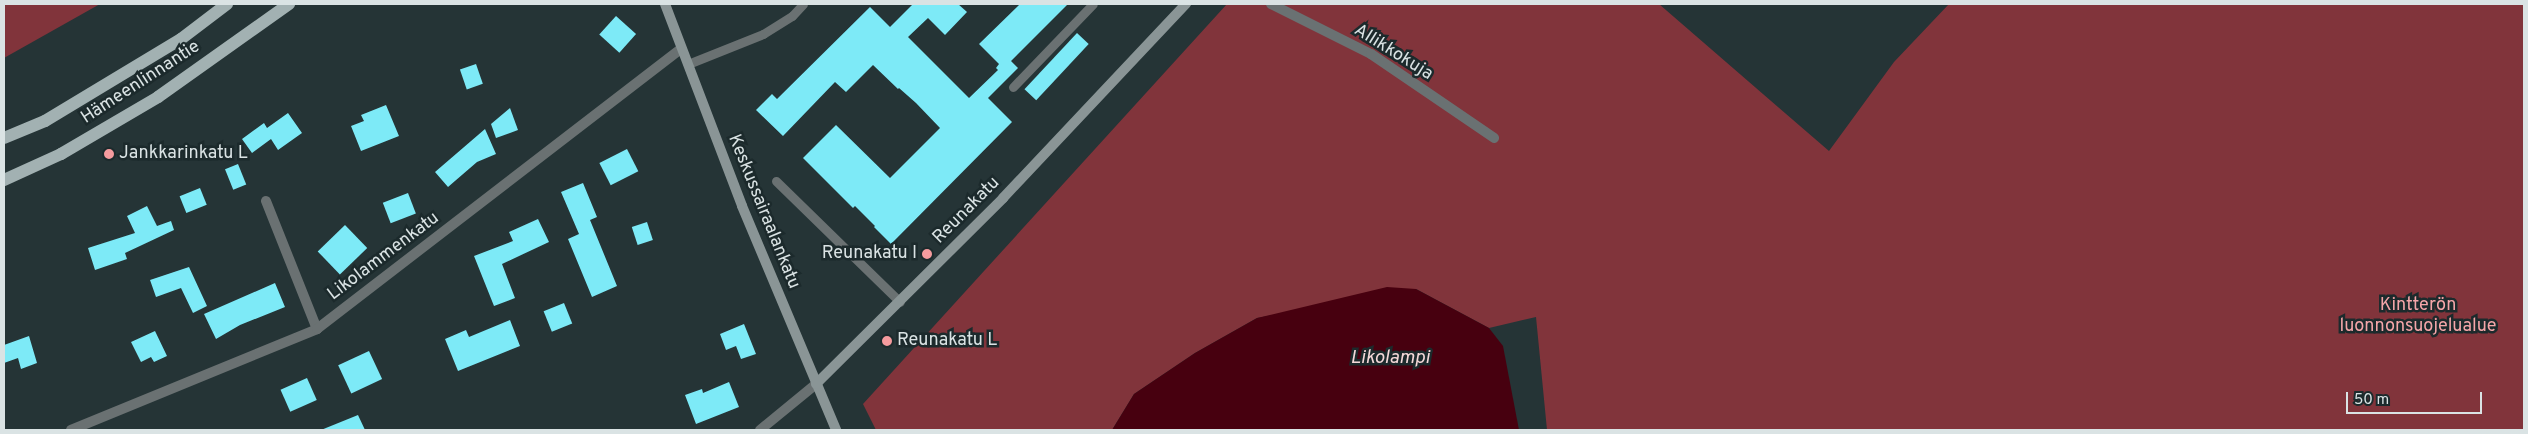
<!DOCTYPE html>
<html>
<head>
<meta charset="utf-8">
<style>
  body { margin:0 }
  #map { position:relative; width:2528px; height:434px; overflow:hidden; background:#253436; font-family:Overpass,sans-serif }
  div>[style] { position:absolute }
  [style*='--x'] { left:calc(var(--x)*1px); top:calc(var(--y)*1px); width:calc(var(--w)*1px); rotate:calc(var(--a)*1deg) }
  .green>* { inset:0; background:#81343b }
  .water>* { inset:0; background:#47000f }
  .building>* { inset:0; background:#7deaf7; transform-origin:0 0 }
  .lane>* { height:9px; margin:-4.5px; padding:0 4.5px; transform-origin:4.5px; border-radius:4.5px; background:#6a7172 }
  .street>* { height:10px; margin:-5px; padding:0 5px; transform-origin:5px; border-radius:5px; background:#6a7172 }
  .secondary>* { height:10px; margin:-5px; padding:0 5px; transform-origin:5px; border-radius:5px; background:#8a9596 }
  .primary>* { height:12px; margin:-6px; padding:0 6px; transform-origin:6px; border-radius:6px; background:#a2b1b2 }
  .dots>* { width:14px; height:14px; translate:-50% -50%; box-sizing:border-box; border:2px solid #1c2a2c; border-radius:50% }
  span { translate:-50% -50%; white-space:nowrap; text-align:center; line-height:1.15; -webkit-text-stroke:5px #1c2a2c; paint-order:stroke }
  .street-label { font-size:18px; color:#dae3e4 }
  .poi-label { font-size:18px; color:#dae3e4 }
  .left { translate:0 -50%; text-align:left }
  .right { translate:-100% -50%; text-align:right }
  .park-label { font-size:18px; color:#f6a6a9 }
  .water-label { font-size:19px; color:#f5d9d9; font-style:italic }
  .frame { position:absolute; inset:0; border:5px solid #dae3e4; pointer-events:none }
  .scale { position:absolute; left:2346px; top:392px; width:136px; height:22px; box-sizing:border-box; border:2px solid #dae3e4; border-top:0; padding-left:6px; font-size:15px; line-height:18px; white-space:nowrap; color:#dae3e4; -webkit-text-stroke:4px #1c2a2c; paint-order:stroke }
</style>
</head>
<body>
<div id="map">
  <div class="green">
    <i style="clip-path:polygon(4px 4px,100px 4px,4px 58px)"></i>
    <i style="clip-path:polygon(1227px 4px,1659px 4px,1829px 151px,1894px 62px,1949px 4px,2524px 4px,2524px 430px,1547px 430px,1536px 317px,1489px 328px,1416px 289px,1257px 318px,1195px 353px,1134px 394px,1112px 430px,876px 430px,863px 404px)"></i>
  </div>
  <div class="water">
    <i style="clip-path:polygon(1387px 287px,1416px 289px,1489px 328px,1503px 346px,1519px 430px,1112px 430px,1134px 394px,1195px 353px,1257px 318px)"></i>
  </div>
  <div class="building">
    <i style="clip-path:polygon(913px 4px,958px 4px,967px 12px,945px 35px,928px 18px,908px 37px,969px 98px,998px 70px,996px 68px,999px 64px,979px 44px,1020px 4px,1068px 4px,1011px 61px,1018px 68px,988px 98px,1012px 122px,891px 244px,874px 227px,875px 226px,855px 206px,853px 208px,803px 158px,836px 125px,890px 178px,940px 128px,916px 103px,899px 88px,898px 89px,873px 65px,846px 92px,835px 82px,783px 136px,756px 110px,772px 94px,777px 99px,870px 7px,890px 27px)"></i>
    <i style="left:616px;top:16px;width:27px;height:25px;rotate:42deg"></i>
    <i style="left:1077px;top:33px;width:16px;height:77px;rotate:43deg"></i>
    <i style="left:476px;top:64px;width:21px;height:17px;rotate:71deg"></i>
    <i style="clip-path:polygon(386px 105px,399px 136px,361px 151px,351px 126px,364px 121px,361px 115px)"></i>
    <i style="clip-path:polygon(510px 108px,518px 130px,496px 138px,491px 124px)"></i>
    <i style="clip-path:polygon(288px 113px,302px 133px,278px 150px,271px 139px,252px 153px,242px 139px,264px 123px,267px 128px)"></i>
    <i style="clip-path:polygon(485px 129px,496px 154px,477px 162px,448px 187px,435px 172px)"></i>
    <i style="left:627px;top:149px;width:25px;height:31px;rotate:63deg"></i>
    <i style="left:238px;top:164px;width:22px;height:14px;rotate:68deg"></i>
    <i style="clip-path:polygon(583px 183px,597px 217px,590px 220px,617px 286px,592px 297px,568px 239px,579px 234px,561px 192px)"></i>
    <i style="left:200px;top:188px;width:18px;height:22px;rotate:68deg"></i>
    <i style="left:408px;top:193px;width:22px;height:27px;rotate:69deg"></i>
    <i style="clip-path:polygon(147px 206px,157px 226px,171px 221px,174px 230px,125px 253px,127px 259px,95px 270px,88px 248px,135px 233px,127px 216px)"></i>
    <i style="clip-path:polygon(538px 219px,549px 242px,502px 264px,515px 298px,494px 306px,474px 256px,513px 241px,509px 232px)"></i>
    <i style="left:647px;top:222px;width:19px;height:16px;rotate:72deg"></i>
    <i style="left:345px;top:225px;width:32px;height:38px;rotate:46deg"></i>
    <i style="clip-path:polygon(189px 267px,207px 306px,193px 313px,181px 288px,156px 297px,150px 280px)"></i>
    <i style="clip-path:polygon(275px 283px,285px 307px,240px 325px,216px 339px,204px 314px)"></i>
    <i style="left:564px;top:303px;width:22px;height:22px;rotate:68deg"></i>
    <i style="clip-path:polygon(510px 320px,520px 346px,458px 371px,445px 339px,466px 330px,469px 337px)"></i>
    <i style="clip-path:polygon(744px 324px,756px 354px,741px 359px,736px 346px,726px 350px,720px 334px)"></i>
    <i style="clip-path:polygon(155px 331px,167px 356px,154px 362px,151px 357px,141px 362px,131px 342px)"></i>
    <i style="clip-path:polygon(29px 336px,37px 363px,21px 369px,18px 358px,4px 363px,4px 345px)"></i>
    <i style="left:369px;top:351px;width:31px;height:34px;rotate:65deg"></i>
    <i style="left:307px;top:378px;width:24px;height:29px;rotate:66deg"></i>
    <i style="clip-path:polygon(729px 382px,739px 407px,696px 424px,685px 395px,702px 389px,703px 393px)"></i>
    <i style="clip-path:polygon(358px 415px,365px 430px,321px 430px)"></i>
  </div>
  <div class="lane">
    <i style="--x:688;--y:64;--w:81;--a:-21.8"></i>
    <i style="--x:763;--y:34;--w:34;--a:-32"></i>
    <i style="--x:792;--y:16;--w:16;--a:-47"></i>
    <i style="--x:1013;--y:87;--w:115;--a:-46.1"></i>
    <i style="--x:776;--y:181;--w:173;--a:44.3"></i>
  </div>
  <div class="street">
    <i style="--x:1271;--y:4;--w:112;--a:26.6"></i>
    <i style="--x:1371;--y:54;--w:149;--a:34.3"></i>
    <i style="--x:266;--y:201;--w:138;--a:68.3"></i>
    <i style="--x:71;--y:430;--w:266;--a:-22.3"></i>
    <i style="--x:317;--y:329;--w:459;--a:-37.6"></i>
    <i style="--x:760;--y:430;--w:72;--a:-39.4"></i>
  </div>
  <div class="secondary">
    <i style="--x:665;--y:4;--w:216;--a:69.1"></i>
    <i style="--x:742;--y:206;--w:243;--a:67.2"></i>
    <i style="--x:816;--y:384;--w:264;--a:-44.8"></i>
    <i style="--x:1003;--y:198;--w:267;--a:-46.7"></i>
  </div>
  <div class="primary">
    <i style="--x:4;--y:138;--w:44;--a:-22.5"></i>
    <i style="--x:45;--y:121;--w:159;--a:-31.1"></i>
    <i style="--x:181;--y:39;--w:58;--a:-37.3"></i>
    <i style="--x:4;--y:180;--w:63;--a:-24.5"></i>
    <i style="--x:61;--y:154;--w:113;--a:-30.4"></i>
    <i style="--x:158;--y:97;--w:161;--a:-35.4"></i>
  </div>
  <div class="dots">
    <i style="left:109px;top:154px;background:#f59b9e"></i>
    <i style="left:927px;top:254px;background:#f59b9e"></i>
    <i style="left:887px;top:341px;background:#f59b9e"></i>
  </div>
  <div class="street-label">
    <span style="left:1393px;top:53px;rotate:32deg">Allikkokuja</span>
    <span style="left:141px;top:83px;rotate:-33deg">Hämeenlinnantie</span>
    <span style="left:967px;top:211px;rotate:-45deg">Reunakatu</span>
    <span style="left:763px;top:212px;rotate:68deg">Keskussairaalankatu</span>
    <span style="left:384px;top:257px;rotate:-37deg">Likolammenkatu</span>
  </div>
  <div class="poi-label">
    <span class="left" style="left:119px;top:154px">Jankkarinkatu L</span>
    <span class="right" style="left:917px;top:254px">Reunakatu I</span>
    <span class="left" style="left:897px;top:341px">Reunakatu L</span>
  </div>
  <div class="park-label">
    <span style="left:2418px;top:317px">Kintterön<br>luonnonsuojelualue</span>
  </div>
  <div class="water-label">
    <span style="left:1390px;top:359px">Likolampi</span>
  </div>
  <div class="frame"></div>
  <div class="scale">50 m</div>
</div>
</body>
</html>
